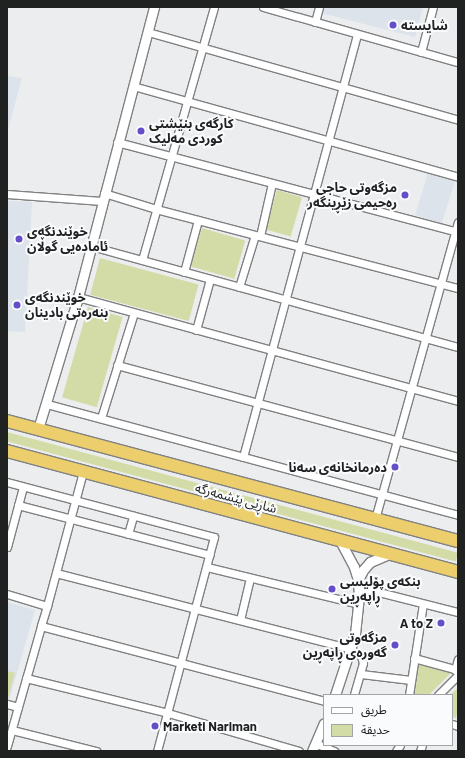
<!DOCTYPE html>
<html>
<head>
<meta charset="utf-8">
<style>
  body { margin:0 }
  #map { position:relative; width:465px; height:758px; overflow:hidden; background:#ebedef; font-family:Barlow,"Noto Sans Arabic",sans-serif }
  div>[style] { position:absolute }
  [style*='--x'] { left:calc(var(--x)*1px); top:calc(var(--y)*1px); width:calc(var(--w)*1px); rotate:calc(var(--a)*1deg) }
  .built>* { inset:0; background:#dce3eb; transform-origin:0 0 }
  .green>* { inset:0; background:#d3dca6; transform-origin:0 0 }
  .roads { filter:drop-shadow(1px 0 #808183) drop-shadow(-1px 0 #808183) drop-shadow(0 1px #808183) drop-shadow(0 -1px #808183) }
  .minor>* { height:7px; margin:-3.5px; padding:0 3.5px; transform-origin:3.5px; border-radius:3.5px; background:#fff }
  .tertiary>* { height:9px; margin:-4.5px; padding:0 4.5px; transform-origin:4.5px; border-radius:4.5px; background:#fff }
  .trunk>* { height:12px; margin:-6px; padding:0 6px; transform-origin:6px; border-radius:6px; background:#ecce6c }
  .dots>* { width:11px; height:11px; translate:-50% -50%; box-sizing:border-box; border:2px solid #f9fbfd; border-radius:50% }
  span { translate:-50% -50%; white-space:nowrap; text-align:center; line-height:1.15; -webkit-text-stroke:4px #f9fbfd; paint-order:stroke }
  .poi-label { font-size:13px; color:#202121; font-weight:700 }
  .left { translate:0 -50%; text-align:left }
  .right { translate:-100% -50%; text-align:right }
  .street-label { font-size:13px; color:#202121 }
  .frame { position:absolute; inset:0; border:8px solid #202121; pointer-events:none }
  .legend { position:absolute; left:323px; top:694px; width:130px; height:52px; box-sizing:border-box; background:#f9fbfd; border:1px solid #a2a4a5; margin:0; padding:5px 7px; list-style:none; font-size:12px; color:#202121 }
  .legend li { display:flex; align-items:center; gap:8px; height:20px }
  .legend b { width:20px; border:1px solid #a2a4a5 }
</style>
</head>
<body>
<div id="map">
  <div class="built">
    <i style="clip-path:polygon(323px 7px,423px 7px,415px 37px,321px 13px)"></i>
    <i style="clip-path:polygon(7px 76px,22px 78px,7px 133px)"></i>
    <i style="left:428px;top:173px;width:28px;height:44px;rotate:17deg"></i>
    <i style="clip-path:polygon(7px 201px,32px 202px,25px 332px,7px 331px)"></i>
    <i style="clip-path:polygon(7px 602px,35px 610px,9px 701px,7px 700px)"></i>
  </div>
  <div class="green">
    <i style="left:277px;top:190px;width:26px;height:41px;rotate:16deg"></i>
    <i style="left:202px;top:228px;width:45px;height:40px;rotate:16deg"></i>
    <i style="left:100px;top:258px;width:102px;height:38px;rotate:15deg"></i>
    <i style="left:88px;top:307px;width:36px;height:94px;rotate:16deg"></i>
    <i style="left:7px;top:432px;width:467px;height:9px;rotate:15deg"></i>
    <i style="clip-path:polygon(417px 664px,451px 673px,429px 695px,414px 695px)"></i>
    <i style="clip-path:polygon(7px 671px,15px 673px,8px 698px,7px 698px)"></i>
    <i style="clip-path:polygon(458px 688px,458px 710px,456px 718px,452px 717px,452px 695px,450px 695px)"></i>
  </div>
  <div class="roads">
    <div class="minor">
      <i style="--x:263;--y:7;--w:203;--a:15.8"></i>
      <i style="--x:315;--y:22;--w:16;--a:-75"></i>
      <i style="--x:148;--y:32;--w:322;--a:15.8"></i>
      <i style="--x:421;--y:52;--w:47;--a:-75.1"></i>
      <i style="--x:133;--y:86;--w:337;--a:15.6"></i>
      <i style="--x:117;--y:142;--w:353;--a:14.8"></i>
      <i style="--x:104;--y:193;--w:54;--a:17.1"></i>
      <i style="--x:156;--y:209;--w:312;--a:14.7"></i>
      <i style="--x:7;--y:194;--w:95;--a:4.2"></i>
      <i style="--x:260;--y:236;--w:54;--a:-77.2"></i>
      <i style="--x:91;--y:246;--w:381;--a:15.4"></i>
      <i style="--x:142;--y:260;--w:263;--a:-74.1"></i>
      <i style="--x:184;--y:272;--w:54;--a:-74.9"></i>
      <i style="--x:239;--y:287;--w:54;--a:-72.9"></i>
      <i style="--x:78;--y:297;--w:394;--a:15.3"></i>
      <i style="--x:196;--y:330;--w:53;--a:-74.6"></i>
      <i style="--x:117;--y:365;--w:353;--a:15.1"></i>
      <i style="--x:47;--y:404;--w:426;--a:15.1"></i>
      <i style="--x:101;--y:418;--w:110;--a:-72.6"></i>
      <i style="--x:243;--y:457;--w:437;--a:-74.9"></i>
      <i style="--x:7;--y:482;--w:214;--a:14.9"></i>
      <i style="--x:214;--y:537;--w:221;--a:104.9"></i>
      <i style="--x:18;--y:505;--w:198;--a:14.6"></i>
      <i style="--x:375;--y:519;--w:308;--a:-74.4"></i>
      <i style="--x:128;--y:534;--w:19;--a:-74"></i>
      <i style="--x:7;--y:547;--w:62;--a:-75.1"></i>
      <i style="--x:207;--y:567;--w:156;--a:13.7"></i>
      <i style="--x:56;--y:573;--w:305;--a:14.4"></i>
      <i style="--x:351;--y:649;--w:12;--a:35"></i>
      <i style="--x:361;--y:656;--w:7;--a:74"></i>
      <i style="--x:363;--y:663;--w:33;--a:106"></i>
      <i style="--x:359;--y:587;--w:102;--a:14.2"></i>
      <i style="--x:7;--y:594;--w:42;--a:16.7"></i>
      <i style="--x:47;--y:606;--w:21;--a:107"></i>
      <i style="--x:41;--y:626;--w:293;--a:14.8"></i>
      <i style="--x:47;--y:606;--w:139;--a:-75"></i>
      <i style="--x:240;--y:620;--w:43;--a:-76.6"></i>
      <i style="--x:414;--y:658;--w:46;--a:15.3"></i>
      <i style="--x:455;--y:670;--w:11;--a:-75"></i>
      <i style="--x:361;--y:674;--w:50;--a:6.8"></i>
      <i style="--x:26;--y:678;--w:146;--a:13.8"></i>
      <i style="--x:168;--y:713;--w:136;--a:16.2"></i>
      <i style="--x:409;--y:695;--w:92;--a:-81.3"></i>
      <i style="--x:438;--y:695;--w:28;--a:-45"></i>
      <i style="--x:7;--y:704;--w:11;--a:15"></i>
      <i style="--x:18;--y:707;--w:41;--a:105.8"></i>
      <i style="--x:18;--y:707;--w:84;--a:-74.1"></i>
      <i style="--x:452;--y:724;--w:6;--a:18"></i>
      <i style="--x:12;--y:730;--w:87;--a:14"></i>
      <i style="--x:315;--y:743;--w:21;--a:23"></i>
      <i style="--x:396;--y:751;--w:7;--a:-56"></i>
      <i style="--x:420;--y:751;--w:6;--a:-72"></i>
    </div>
    <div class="tertiary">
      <i style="--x:38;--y:429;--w:138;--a:-73.1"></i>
      <i style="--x:78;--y:297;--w:300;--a:-75.3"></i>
      <i style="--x:358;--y:580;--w:11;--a:-63"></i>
      <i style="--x:363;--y:570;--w:11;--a:-49"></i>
      <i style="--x:370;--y:562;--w:21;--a:-23"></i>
      <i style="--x:335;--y:695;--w:64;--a:-71.8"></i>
      <i style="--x:355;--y:634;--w:38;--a:-84"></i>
      <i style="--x:359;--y:596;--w:16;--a:-94"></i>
      <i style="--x:358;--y:580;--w:14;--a:-107"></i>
      <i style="--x:354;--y:567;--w:32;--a:-118"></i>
      <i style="--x:312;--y:751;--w:30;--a:-67"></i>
    </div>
    <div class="trunk">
      <i style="--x:7;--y:421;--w:467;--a:14.9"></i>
      <i style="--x:7;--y:451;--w:467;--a:15"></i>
    </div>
  </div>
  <div class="dots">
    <i style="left:393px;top:25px;background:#654fc8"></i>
    <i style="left:141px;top:131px;background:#654fc8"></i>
    <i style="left:405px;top:195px;background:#654fc8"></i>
    <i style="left:19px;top:239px;background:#654fc8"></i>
    <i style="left:17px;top:305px;background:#654fc8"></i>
    <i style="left:395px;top:467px;background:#654fc8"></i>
    <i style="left:332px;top:589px;background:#654fc8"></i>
    <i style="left:441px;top:623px;background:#654fc8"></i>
    <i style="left:395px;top:645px;background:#654fc8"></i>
    <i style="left:155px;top:726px;background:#654fc8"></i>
  </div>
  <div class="poi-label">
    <span class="left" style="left:401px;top:25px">شایستە</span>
    <span class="left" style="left:149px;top:131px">کارگەی بنێشتی<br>کوردی مەلیک</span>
    <span class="right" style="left:397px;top:195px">مزگەوتی حاجی<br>رەحیمی زێڕینگەر</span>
    <span class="left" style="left:27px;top:239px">خوێندنگەی<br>ئامادەیی گوڵان</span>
    <span class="left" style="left:25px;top:305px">خوێندنگەی<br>بنەرەتی بادینان</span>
    <span class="right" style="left:387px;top:467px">دەرمانخانەی سەنا</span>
    <span class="left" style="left:340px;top:589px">بنکەی پۆلیسی<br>ڕاپەڕین</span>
    <span class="right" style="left:433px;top:623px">A to Z</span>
    <span class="right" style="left:387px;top:645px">مزگەوتی<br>گەورەی ڕاپەڕین</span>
    <span class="left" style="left:163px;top:726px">Marketi Nariman</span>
  </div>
  <div class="street-label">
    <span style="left:236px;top:498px;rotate:15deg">شاڕێی پێشمەرگە</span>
  </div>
  <div class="frame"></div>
  <ul class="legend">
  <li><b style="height:5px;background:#fff"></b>طريق</li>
  <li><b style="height:11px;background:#d3dca6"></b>حديقة</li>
  </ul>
</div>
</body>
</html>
